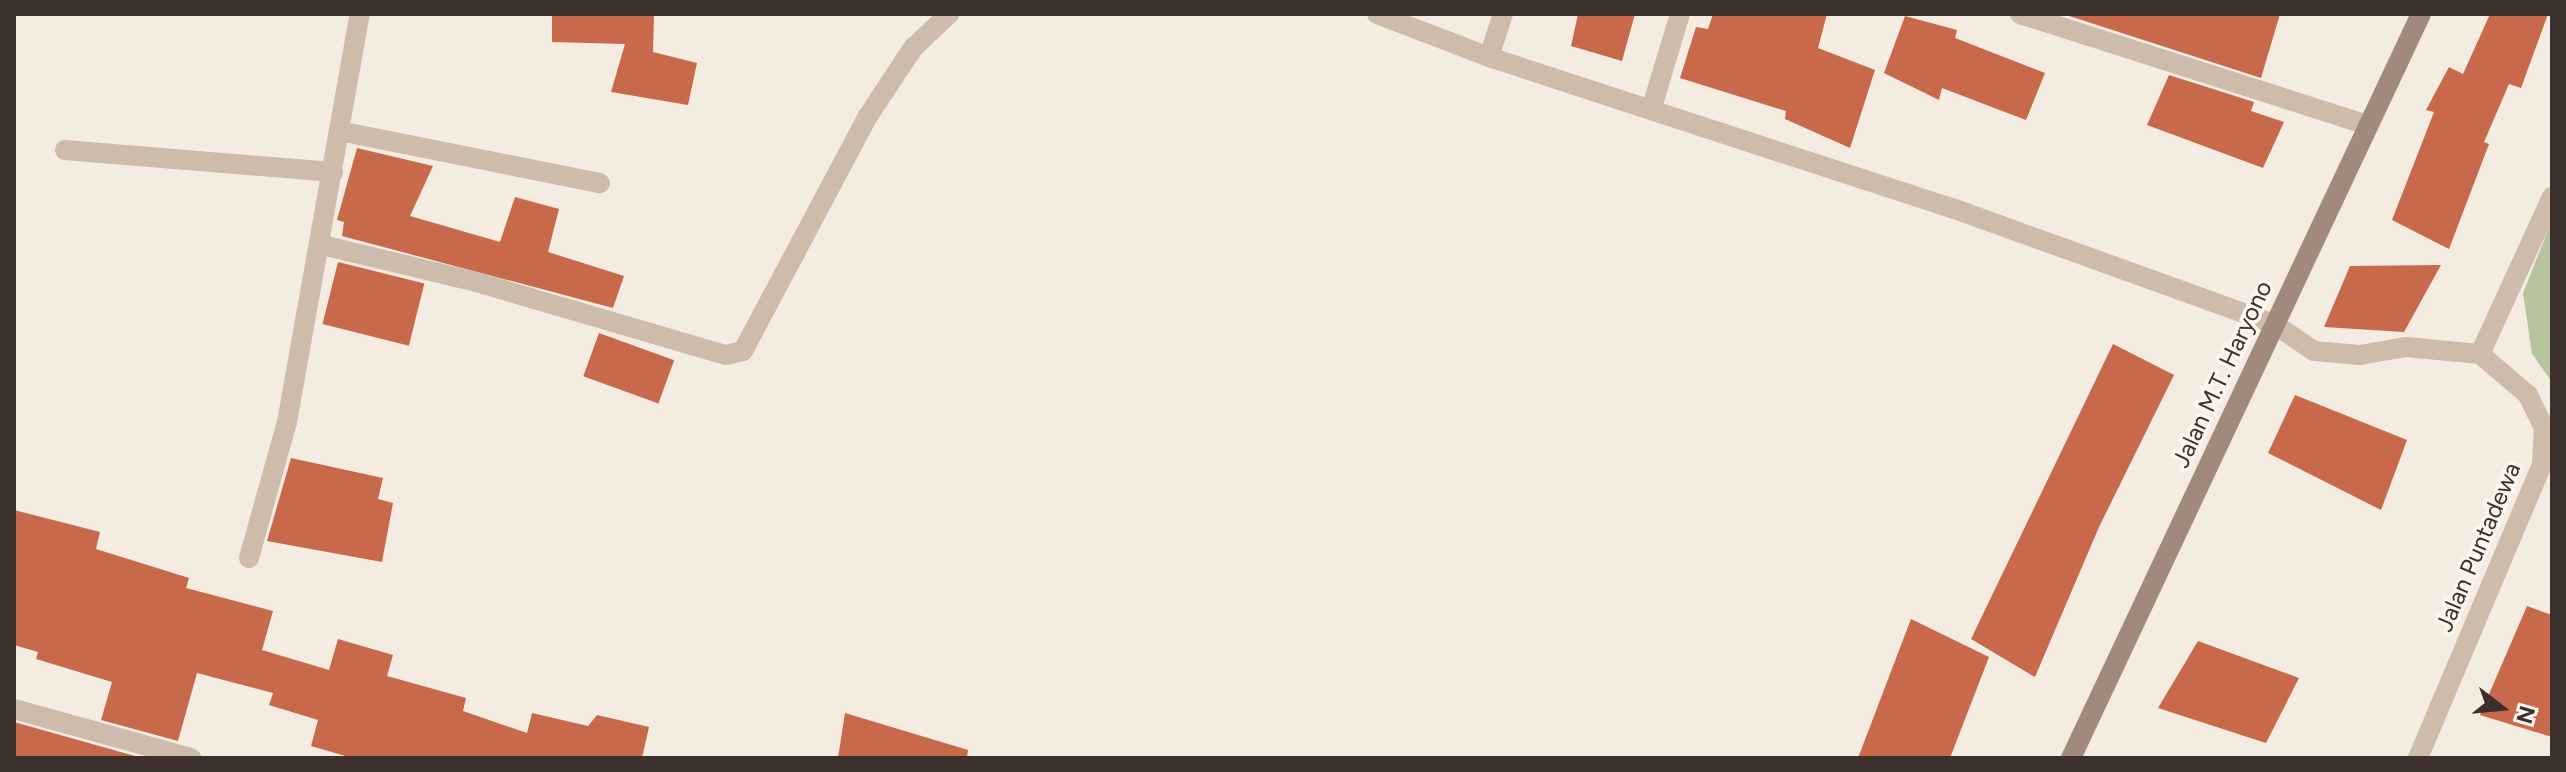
<!DOCTYPE html>
<html>
<head>
<meta charset="utf-8">
<style>
  body { margin:0 }
  #map { position:relative; width:2566px; height:772px; overflow:hidden; background:#f4ebe1; font-family:Figtree,sans-serif }
  div>[style] { position:absolute }
  [style*='--x'] { left:calc(var(--x)*1px); top:calc(var(--y)*1px); width:calc(var(--w)*1px); rotate:calc(var(--a)*1deg) }
  .green>* { inset:0; background:#b8c4a0 }
  .building>* { inset:0; background:#c8694b; transform-origin:0 0 }
  .street>* { height:20px; margin:-10px; padding:0 10px; transform-origin:10px; border-radius:10px; background:#cdbbac }
  .secondary>* { height:20px; margin:-10px; padding:0 10px; transform-origin:10px; border-radius:10px; background:#a18a7d }
  span { translate:-50% -50%; white-space:nowrap; text-align:center; line-height:1.15; -webkit-text-stroke:7px #fbf5ee; paint-order:stroke }
  .street-label { font-size:24px; color:#3b302b }
  .frame { position:absolute; inset:0; border:16px solid #3b302b; pointer-events:none }
  .north { position:absolute; left:2462px; top:668px; width:80px; height:80px; -webkit-text-stroke:6px #fbf5ee; paint-order:stroke; rotate:106deg; font-size:22px; font-weight:700; line-height:32px; text-align:center; color:#3b302b }
  .north::after { content:''; display:block; margin:auto; width:28px; height:36px; background:#3b302b; clip-path:polygon(50% 0,100% 100%,50% 72%,0 100%) }
</style>
</head>
<body>
<div id="map">
  <div class="green">
    <i style="clip-path:polygon(2552px 220px,2552px 382px,2532px 354px,2523px 293px)"></i>
  </div>
  <div class="building">
    <i style="clip-path:polygon(552px 14px,654px 14px,653px 52px,697px 63px,688px 105px,611px 92px,625px 44px,552px 42px)"></i>
    <i style="clip-path:polygon(1578px 14px,1635px 14px,1622px 61px,1571px 46px)"></i>
    <i style="clip-path:polygon(1713px 14px,1827px 14px,1818px 48px,1875px 70px,1850px 148px,1785px 119px,1786px 111px,1680px 78px,1696px 27px,1708px 29px)"></i>
    <i style="clip-path:polygon(2063px 14px,2280px 14px,2261px 78px)"></i>
    <i style="clip-path:polygon(2490px 14px,2548px 14px,2521px 88px,2509px 84px,2484px 142px,2489px 144px,2449px 249px,2392px 220px,2434px 112px,2426px 110px,2449px 67px,2463px 74px)"></i>
    <i style="clip-path:polygon(1905px 16px,1957px 30px,1955px 38px,2045px 73px,2026px 120px,1942px 88px,1939px 100px,1884px 73px)"></i>
    <i style="clip-path:polygon(2169px 75px,2254px 102px,2251px 111px,2284px 122px,2263px 168px,2147px 125px)"></i>
    <i style="clip-path:polygon(357px 148px,433px 166px,410px 216px,500px 242px,515px 197px,559px 209px,548px 252px,624px 276px,613px 308px,342px 236px,344px 222px,337px 220px)"></i>
    <i style="left:338px;top:262px;width:89px;height:64px;rotate:14deg"></i>
    <i style="clip-path:polygon(2441px 265px,2404px 332px,2324px 327px,2350px 266px)"></i>
    <i style="left:599px;top:333px;width:80px;height:46px;rotate:20deg"></i>
    <i style="clip-path:polygon(2113px 344px,2174px 375px,2099px 527px,2035px 677px,1971px 639px)"></i>
    <i style="clip-path:polygon(2295px 395px,2407px 440px,2381px 510px,2268px 453px)"></i>
    <i style="clip-path:polygon(291px 458px,383px 478px,378px 499px,393px 503px,382px 562px,267px 541px)"></i>
    <i style="clip-path:polygon(14px 510px,100px 532px,96px 549px,189px 578px,186px 588px,273px 611px,262px 650px,329px 670px,338px 639px,393px 655px,387px 676px,466px 698px,463px 711px,527px 733px,532px 713px,588px 726px,597px 715px,649px 727px,642px 758px,352px 758px,311px 746px,318px 720px,269px 705px,273px 693px,197px 673px,178px 741px,101px 720px,112px 682px,36px 659px,38px 652px,14px 645px)"></i>
    <i style="clip-path:polygon(2527px 606px,2552px 615px,2552px 737px,2480px 715px)"></i>
    <i style="clip-path:polygon(1911px 619px,1989px 657px,1950px 758px,1858px 758px)"></i>
    <i style="clip-path:polygon(2198px 641px,2299px 678px,2266px 743px,2158px 708px)"></i>
    <i style="clip-path:polygon(845px 713px,968px 750px,967px 758px,838px 758px)"></i>
    <i style="clip-path:polygon(14px 722px,142px 758px,14px 758px)"></i>
  </div>
  <div class="street">
    <i style="--x:1377;--y:14;--w:120;--a:21"></i>
    <i style="--x:1489;--y:57;--w:487;--a:18.1"></i>
    <i style="--x:1952;--y:208;--w:342;--a:19.8"></i>
    <i style="--x:2274;--y:324;--w:48;--a:34"></i>
    <i style="--x:2314;--y:351;--w:46;--a:5"></i>
    <i style="--x:2360;--y:355;--w:47;--a:-9.9"></i>
    <i style="--x:2406;--y:347;--w:74;--a:5.4"></i>
    <i style="--x:2020;--y:14;--w:364;--a:17.7"></i>
    <i style="--x:1489;--y:57;--w:45;--a:-72"></i>
    <i style="--x:1651;--y:110;--w:100;--a:-73.2"></i>
    <i style="--x:339;--y:131;--w:266;--a:11.3"></i>
    <i style="--x:65;--y:150;--w:269;--a:4.7"></i>
    <i style="--x:322;--y:245;--w:158;--a:13.5"></i>
    <i style="--x:476;--y:282;--w:260;--a:16.3"></i>
    <i style="--x:726;--y:355;--w:17;--a:-13"></i>
    <i style="--x:743;--y:351;--w:266;--a:-62"></i>
    <i style="--x:868;--y:116;--w:82;--a:-56.5"></i>
    <i style="--x:913;--y:48;--w:50;--a:-43.4"></i>
    <i style="--x:2480;--y:354;--w:173;--a:-65.4"></i>
    <i style="--x:249;--y:558;--w:141;--a:-74.4"></i>
    <i style="--x:287;--y:422;--w:414;--a:-79.9"></i>
    <i style="--x:14;--y:709;--w:184;--a:15.5"></i>
    <i style="--x:2418;--y:758;--w:318;--a:-67.1"></i>
    <i style="--x:2542;--y:465;--w:37;--a:-87"></i>
    <i style="--x:2544;--y:428;--w:37;--a:-116"></i>
    <i style="--x:2528;--y:395;--w:63;--a:-139.5"></i>
  </div>
  <div class="secondary">
    <i style="--x:2071;--y:758;--w:822;--a:-64.81"></i>
  </div>
  <div class="street-label">
    <span style="left:2222px;top:374px;rotate:-65deg">Jalan M.T. Haryono</span>
    <span style="left:2478px;top:547px;rotate:-67deg">Jalan Puntadewa</span>
  </div>
  <div class="frame"></div>
  <div class="north">N</div>
</div>
</body>
</html>
